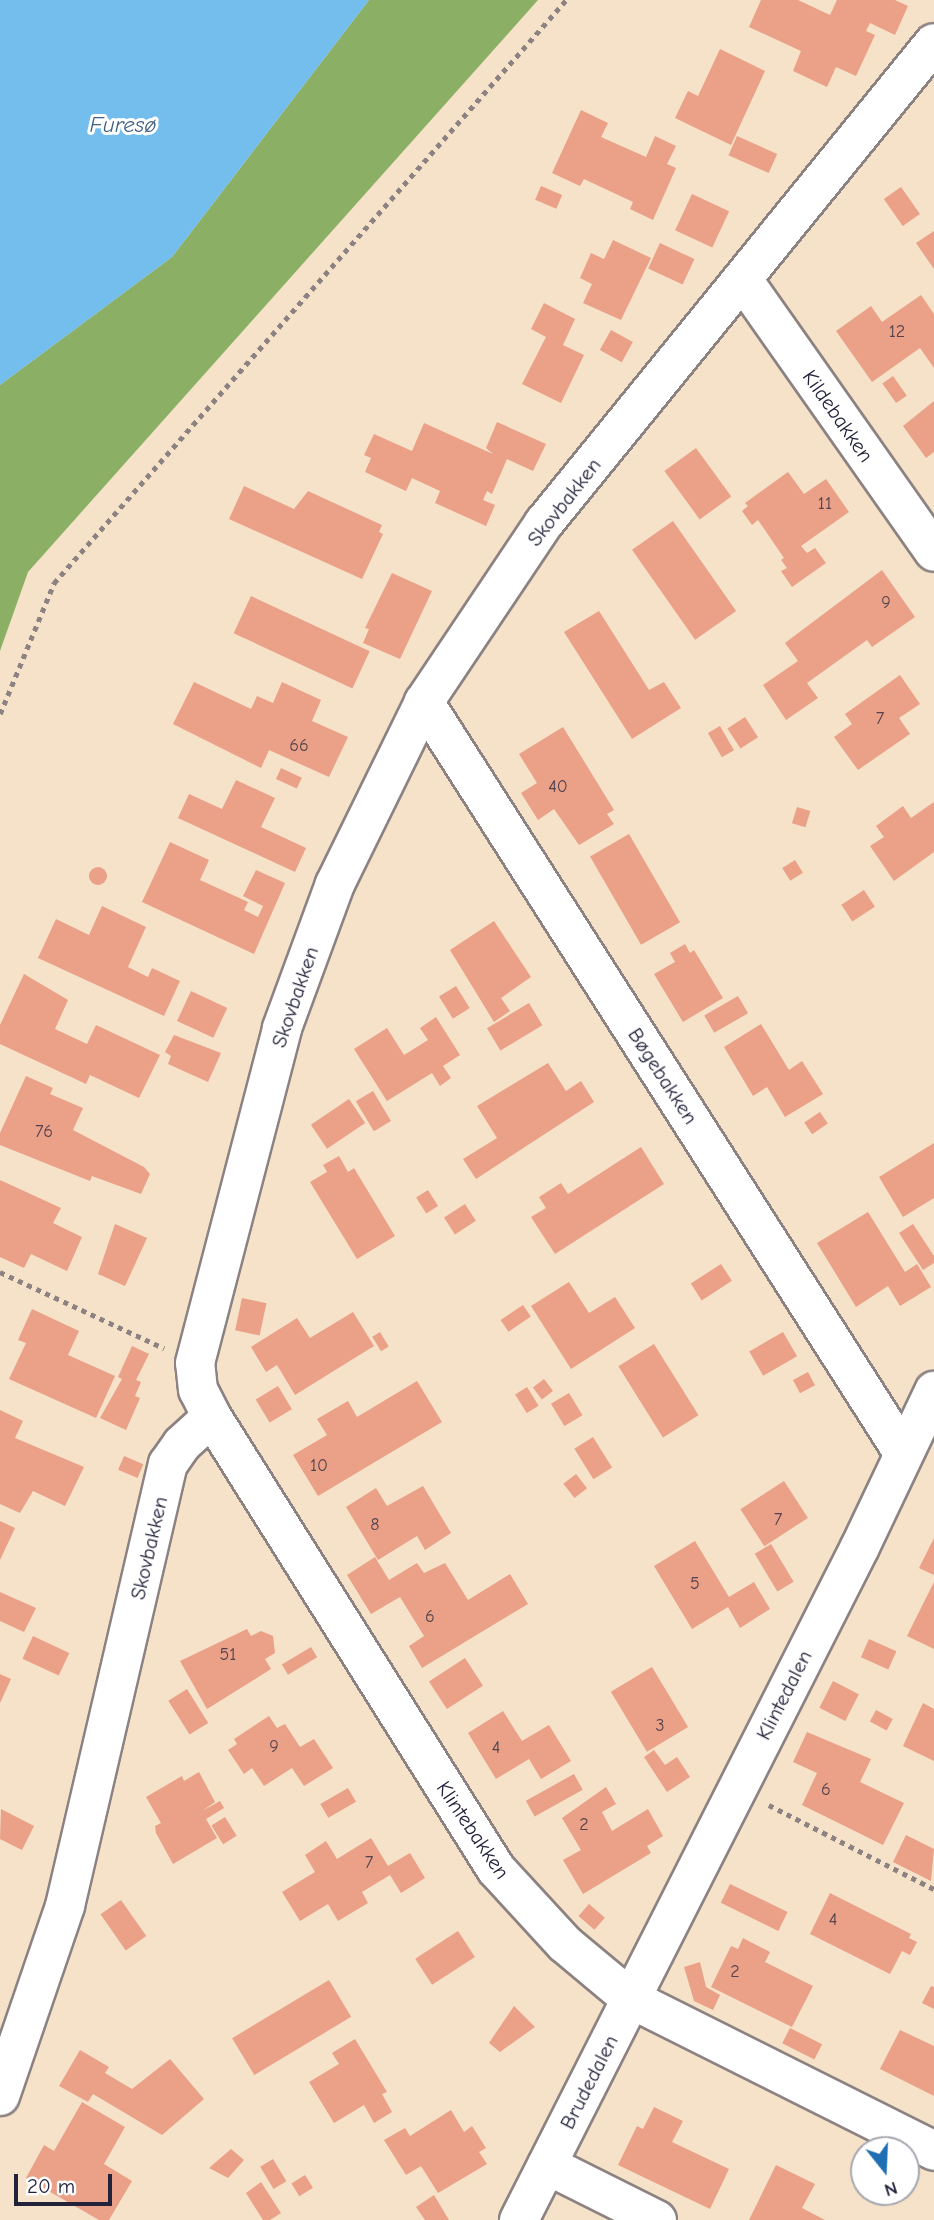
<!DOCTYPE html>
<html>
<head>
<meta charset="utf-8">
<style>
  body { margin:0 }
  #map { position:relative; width:934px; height:2220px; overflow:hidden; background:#f5e2c8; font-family:"Comic Neue",sans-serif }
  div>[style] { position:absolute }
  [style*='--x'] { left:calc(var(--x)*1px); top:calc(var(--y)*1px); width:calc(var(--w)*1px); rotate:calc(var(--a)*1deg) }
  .forest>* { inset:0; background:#8baf64 }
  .water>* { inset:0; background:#73beec }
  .building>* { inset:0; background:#eaa187; transform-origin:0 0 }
  .round { border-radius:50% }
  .path>* { height:4.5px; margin-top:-2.25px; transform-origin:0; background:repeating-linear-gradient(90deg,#8c8282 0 5px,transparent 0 10px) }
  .roads { filter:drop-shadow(2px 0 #8c8282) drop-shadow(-2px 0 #8c8282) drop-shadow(0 2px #8c8282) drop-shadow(0 -2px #8c8282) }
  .minor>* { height:38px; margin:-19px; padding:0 19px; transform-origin:19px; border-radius:19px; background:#fff }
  span { translate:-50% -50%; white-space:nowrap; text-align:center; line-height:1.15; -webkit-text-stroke:6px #fff; paint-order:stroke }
  .number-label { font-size:18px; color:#54424e }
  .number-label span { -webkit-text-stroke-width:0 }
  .street-label { font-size:21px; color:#22223b }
  .water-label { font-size:23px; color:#426082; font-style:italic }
  .north { position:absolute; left:850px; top:2136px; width:70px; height:70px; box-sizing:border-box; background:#fff; border:2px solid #a7a7b1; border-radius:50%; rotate:162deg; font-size:19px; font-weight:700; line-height:28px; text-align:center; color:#22223b }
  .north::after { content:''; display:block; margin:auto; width:24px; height:32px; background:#1f6fb2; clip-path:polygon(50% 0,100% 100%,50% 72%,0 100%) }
  .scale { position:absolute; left:14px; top:2174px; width:98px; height:32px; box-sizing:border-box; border:4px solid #22223b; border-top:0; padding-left:9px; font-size:21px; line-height:24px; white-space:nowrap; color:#22223b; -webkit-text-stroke:5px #fff; paint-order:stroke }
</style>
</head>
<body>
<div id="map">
  <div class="forest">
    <i style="clip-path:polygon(369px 0,538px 0,28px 572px,0 651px,0 385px,172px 257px)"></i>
  </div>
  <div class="water">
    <i style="clip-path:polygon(0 0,369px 0,172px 257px,0 385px)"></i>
  </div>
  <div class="building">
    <i style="clip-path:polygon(761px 0,798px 0,830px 15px,837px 0,895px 0,908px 6px,895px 35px,870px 23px,866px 31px,875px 35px,856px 76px,836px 67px,827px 87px,793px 71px,801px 51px,749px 27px)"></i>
    <i style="clip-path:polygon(720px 49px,765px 71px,731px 145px,675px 118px,688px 91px,698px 96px)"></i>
    <i style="clip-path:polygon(581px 110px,608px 123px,601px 137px,646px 157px,655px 136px,676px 146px,667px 164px,676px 168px,653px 220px,630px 209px,633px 202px,584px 179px,580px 186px,552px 173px)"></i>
    <i style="left:737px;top:136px;width:44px;height:21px;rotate:24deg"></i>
    <i style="left:541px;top:186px;width:23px;height:15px;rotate:23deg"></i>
    <i style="left:901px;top:187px;width:33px;height:21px;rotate:55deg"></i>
    <i style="left:692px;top:194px;width:41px;height:40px;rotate:25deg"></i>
    <i style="clip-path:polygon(934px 231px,934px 269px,916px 243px)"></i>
    <i style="clip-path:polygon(613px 240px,651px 258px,621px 320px,583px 303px,592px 284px,580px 278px,591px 253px,604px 259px)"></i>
    <i style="left:660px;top:243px;width:38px;height:28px;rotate:25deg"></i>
    <i style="clip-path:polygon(921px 295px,934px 314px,934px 368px,920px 348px,872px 382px,836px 331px,871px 306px,882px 322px)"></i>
    <i style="clip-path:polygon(544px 303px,575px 319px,563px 345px,584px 355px,561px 403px,522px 384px,546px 337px,531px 329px)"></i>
    <i style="left:611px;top:330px;width:25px;height:23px;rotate:29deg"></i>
    <i style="left:893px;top:376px;width:24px;height:13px;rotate:55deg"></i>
    <i style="clip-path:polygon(934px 401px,934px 452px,926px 458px,903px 426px)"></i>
    <i style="clip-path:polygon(497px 422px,546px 444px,533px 471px,507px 459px,492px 494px,487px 491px,483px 500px,495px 505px,486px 526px,435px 503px,440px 491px,412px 478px,406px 491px,365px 472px,371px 458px,364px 455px,374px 434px,412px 451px,424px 423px,493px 454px,486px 448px)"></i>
    <i style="left:696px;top:448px;width:60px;height:39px;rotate:54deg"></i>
    <i style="clip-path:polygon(788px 472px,804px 494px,826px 479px,849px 512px,801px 546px,807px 553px,815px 548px,826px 563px,792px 587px,781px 571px,787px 568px,781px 560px,784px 558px,758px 520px,752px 525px,742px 511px,748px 506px,745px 503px)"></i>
    <i style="clip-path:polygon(244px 486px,294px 509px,308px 491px,382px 525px,379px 532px,383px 534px,362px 579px,229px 519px)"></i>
    <i style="left:673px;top:521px;width:110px;height:50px;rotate:55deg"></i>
    <i style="clip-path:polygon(882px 570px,915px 617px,872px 647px,867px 640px,807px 683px,818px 698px,786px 720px,763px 685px,798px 661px,785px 643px)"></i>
    <i style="clip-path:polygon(392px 573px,432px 591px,400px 659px,363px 643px,369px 629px,365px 628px)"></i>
    <i style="left:251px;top:596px;width:131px;height:41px;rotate:25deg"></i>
    <i style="clip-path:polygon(599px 611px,649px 690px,664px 682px,681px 708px,632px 739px,564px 632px)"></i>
    <i style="clip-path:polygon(900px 675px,920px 704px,899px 718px,910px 734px,858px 770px,834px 737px,852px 724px,845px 714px)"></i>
    <i style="clip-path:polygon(194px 682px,251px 709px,257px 696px,273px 703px,282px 682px,321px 700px,312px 721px,348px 737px,329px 777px,269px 750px,261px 768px,173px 724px)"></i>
    <i style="left:745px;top:717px;width:24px;height:21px;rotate:57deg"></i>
    <i style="left:720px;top:726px;width:28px;height:14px;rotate:60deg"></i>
    <i style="clip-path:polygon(563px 727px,614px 810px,607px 814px,614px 824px,579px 845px,554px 809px,538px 820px,521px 793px,537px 783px,519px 754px)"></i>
    <i style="left:281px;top:768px;width:23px;height:12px;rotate:25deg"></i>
    <i style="clip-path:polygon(236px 780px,275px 798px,261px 827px,306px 848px,295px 872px,178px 818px,189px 794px,222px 809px)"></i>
    <i style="clip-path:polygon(934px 802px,934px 852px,894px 881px,870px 846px,884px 837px,876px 826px,903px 806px,911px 818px)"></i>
    <i style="left:797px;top:807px;width:14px;height:17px;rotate:17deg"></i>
    <i style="left:629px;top:834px;width:102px;height:45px;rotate:60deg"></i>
    <i style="clip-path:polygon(170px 842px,209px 860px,200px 880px,248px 902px,244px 910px,258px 917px,263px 906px,243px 896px,256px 870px,285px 883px,254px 954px,142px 902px)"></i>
    <i style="left:795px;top:860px;width:15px;height:15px;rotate:58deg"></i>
    <i class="round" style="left:89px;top:867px;width:18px;height:18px"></i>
    <i style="left:864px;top:890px;width:20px;height:27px;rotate:57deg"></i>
    <i style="clip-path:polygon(102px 906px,146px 927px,128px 967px,148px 977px,152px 968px,180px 981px,164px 1016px,38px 958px,56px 919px,89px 935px)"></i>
    <i style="clip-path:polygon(494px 921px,531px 977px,501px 998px,510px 1011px,494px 1022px,450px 950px)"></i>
    <i style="clip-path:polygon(685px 944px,690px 953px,694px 950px,723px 998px,683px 1022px,654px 974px,675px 962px,670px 953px)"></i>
    <i style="clip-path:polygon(24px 974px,68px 1000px,55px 1029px,87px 1044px,96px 1025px,160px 1055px,139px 1098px,90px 1075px,86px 1084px,0 1044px,0 1025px)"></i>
    <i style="left:456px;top:986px;width:26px;height:20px;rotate:58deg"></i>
    <i style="left:191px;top:991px;width:40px;height:33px;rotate:25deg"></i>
    <i style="left:738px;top:996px;width:20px;height:39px;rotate:60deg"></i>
    <i style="left:529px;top:1003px;width:26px;height:49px;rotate:59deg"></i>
    <i style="clip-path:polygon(436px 1017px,460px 1055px,443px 1066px,451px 1078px,440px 1086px,432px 1073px,387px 1101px,354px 1049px,387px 1028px,404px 1055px,428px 1040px,420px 1028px)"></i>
    <i style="clip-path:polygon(761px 1024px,789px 1070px,802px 1061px,823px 1094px,785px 1117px,767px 1087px,753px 1096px,724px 1047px)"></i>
    <i style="clip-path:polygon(174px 1035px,221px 1053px,208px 1082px,168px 1064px,171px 1056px,165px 1052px)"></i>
    <i style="clip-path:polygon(548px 1063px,566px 1091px,581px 1081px,594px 1102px,476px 1179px,463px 1159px,497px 1138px,477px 1106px)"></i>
    <i style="clip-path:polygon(26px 1076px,53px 1088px,50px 1094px,83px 1108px,73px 1130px,144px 1167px,150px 1174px,141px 1194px,92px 1176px,90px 1181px,0 1145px,0 1133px)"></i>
    <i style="left:373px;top:1091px;width:35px;height:20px;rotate:59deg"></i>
    <i style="left:349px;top:1099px;width:29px;height:46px;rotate:56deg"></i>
    <i style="left:820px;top:1112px;width:14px;height:19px;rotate:56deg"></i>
    <i style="clip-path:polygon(934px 1143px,934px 1198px,903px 1217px,879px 1177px)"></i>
    <i style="clip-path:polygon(641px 1147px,664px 1184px,555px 1254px,531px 1217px,546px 1208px,539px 1197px,561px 1183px,568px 1194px)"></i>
    <i style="clip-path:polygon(339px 1156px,348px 1172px,354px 1168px,395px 1236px,357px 1259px,310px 1182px,327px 1172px,323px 1165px)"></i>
    <i style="clip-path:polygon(0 1180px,61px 1208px,53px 1223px,82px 1237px,67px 1271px,31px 1254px,24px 1268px,0 1257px)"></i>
    <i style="left:428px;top:1190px;width:19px;height:14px;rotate:58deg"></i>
    <i style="left:465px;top:1204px;width:20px;height:25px;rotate:57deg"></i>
    <i style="clip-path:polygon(868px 1212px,905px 1272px,917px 1264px,931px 1287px,900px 1306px,888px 1286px,856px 1307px,817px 1243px)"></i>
    <i style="clip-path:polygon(115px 1224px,147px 1238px,125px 1286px,98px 1274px)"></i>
    <i style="clip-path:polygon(913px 1224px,934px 1256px,934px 1263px,923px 1270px,899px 1233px)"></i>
    <i style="left:721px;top:1264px;width:20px;height:36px;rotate:57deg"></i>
    <i style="clip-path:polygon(569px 1282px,589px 1313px,615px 1297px,635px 1328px,571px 1369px,531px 1306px)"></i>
    <i style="left:242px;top:1298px;width:25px;height:33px;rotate:12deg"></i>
    <i style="left:523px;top:1305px;width:14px;height:27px;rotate:56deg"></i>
    <i style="clip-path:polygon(32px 1309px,79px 1331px,68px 1355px,115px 1376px,96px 1418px,9px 1379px,26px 1343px,18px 1340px)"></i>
    <i style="clip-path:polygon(353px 1312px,374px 1346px,295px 1395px,277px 1365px,266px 1372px,251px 1347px,297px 1318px,310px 1338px)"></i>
    <i style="left:380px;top:1332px;width:17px;height:9px;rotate:59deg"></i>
    <i style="left:783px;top:1332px;width:28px;height:39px;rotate:60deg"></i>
    <i style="left:654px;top:1344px;width:84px;height:42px;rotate:58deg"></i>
    <i style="clip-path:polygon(132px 1346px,149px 1354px,136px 1380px,141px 1382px,135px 1396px,140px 1398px,126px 1430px,100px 1418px,122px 1379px,118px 1377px)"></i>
    <i style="left:808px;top:1372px;width:15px;height:17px;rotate:62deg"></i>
    <i style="left:544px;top:1379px;width:15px;height:14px;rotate:53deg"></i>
    <i style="clip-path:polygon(417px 1381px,442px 1422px,318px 1496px,293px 1455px,327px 1435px,317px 1419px,348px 1401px,357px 1417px)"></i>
    <i style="left:278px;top:1386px;width:27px;height:26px;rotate:59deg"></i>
    <i style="left:527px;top:1387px;width:22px;height:14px;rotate:58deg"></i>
    <i style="left:569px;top:1393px;width:26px;height:21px;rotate:59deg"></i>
    <i style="clip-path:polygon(0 1410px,23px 1421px,15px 1438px,84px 1467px,65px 1506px,33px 1491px,20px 1513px,0 1504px)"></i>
    <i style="left:593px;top:1437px;width:36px;height:22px;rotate:58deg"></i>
    <i style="left:124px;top:1456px;width:21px;height:15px;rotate:23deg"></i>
    <i style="left:576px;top:1474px;width:18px;height:16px;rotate:52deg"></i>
    <i style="left:784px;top:1481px;width:44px;height:52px;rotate:57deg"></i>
    <i style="clip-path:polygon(423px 1486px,451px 1533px,425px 1550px,417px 1536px,378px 1560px,346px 1507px,376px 1488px,387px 1506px)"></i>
    <i style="clip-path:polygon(0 1521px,15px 1528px,0 1560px)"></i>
    <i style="clip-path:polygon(934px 1538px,934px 1575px,919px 1568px)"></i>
    <i style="clip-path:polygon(695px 1541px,729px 1597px,754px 1582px,770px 1609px,740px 1628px,728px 1607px,692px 1629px,654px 1566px)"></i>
    <i style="left:771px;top:1544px;width:44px;height:19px;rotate:59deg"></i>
    <i style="clip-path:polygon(375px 1557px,389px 1580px,417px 1563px,424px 1573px,445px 1563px,468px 1600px,510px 1574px,528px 1604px,422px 1668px,409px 1646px,424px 1636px,400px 1597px,371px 1614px,347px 1575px)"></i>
    <i style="clip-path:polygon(934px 1582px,934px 1649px,907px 1636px)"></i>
    <i style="clip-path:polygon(0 1592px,36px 1608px,24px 1632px,0 1621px)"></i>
    <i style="clip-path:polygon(247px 1629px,251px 1636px,261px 1631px,273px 1636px,275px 1653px,265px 1659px,271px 1669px,207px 1709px,180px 1661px)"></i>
    <i style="left:33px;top:1636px;width:40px;height:25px;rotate:25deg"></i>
    <i style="left:869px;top:1639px;width:30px;height:20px;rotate:24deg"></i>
    <i style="left:311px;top:1647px;width:12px;height:34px;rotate:59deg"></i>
    <i style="left:465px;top:1658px;width:33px;height:43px;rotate:57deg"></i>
    <i style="left:652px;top:1667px;width:70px;height:48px;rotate:59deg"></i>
    <i style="clip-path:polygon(0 1674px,11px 1679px,0 1703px)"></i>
    <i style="left:833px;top:1681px;width:29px;height:30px;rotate:27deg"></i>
    <i style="left:187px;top:1689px;width:40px;height:22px;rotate:58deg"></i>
    <i style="clip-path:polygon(923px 1703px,934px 1709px,934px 1761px,903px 1746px)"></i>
    <i style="left:876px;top:1710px;width:19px;height:13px;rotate:28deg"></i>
    <i style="clip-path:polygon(503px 1711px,522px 1741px,549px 1725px,571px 1761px,541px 1779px,529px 1759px,496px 1779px,468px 1733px)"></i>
    <i style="clip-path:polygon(269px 1716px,277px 1728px,285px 1724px,300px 1747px,314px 1739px,333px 1768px,304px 1786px,292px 1768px,264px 1786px,252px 1768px,244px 1774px,228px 1750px,237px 1744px,234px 1739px)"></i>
    <i style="clip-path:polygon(807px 1732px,871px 1759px,860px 1782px,904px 1803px,883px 1845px,802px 1805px,817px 1773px,793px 1762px)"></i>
    <i style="clip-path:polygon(654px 1750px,665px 1765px,677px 1757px,690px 1777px,667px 1792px,644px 1757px)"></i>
    <i style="clip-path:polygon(199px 1772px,215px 1802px,202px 1811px,220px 1801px,224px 1808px,206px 1819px,217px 1838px,173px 1864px,156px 1833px,155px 1826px,161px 1823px,146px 1797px,182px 1776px,184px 1781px)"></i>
    <i style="left:574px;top:1774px;width:18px;height:55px;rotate:61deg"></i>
    <i style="clip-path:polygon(606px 1787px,616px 1804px,602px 1812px,612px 1831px,648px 1809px,663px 1836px,647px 1846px,651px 1853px,583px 1894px,563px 1860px,581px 1850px,562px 1818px)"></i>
    <i style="left:348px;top:1788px;width:16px;height:32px;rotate:60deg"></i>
    <i style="clip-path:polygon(1px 1809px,34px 1826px,22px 1850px,0 1839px)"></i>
    <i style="left:225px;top:1817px;width:22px;height:16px;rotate:58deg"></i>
    <i style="clip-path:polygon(906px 1835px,934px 1849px,931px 1881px,893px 1862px)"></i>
    <i style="clip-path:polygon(371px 1838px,388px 1866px,410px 1853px,425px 1878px,401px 1893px,390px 1875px,362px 1892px,368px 1903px,338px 1921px,328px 1904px,300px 1921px,282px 1892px,315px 1872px,305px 1855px,326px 1841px,337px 1859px)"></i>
    <i style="left:730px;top:1884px;width:64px;height:21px;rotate:26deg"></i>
    <i style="clip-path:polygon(830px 1893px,911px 1934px,909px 1938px,917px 1942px,910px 1955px,902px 1951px,890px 1974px,810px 1934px)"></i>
    <i style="left:121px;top:1900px;width:44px;height:25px;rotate:55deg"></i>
    <i style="left:589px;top:1904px;width:21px;height:16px;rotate:41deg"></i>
    <i style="left:458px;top:1931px;width:31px;height:51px;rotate:57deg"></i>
    <i style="clip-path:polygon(743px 1938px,770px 1952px,765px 1962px,813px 1986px,792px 2027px,711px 1987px,731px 1946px,738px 1949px)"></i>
    <i style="clip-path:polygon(700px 1962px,706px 1987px,720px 1995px,713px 2010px,694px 2001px,684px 1967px)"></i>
    <i style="left:329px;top:1980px;width:43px;height:113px;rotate:59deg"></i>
    <i style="clip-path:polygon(931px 1986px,934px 1987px,934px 2009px,922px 2003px)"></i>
    <i style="clip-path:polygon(514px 2006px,535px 2027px,500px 2052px,489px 2043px)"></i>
    <i style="left:790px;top:2028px;width:36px;height:17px;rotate:27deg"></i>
    <i style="clip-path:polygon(900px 2030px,934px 2046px,934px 2096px,880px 2069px)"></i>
    <i style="clip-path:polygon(355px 2039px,387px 2092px,382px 2094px,392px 2112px,374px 2123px,364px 2105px,334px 2123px,309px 2082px,339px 2064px,332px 2053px)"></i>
    <i style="clip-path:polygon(80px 2050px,109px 2067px,105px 2073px,132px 2089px,170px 2059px,204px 2099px,162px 2135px,93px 2094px,88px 2102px,59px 2086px)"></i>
    <i style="clip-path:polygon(82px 2102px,125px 2127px,104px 2164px,132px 2181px,109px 2220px,99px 2220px,26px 2178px,44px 2145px,54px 2151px)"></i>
    <i style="clip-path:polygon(654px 2107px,683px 2121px,672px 2142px,729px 2169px,710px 2209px,618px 2165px,637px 2126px,643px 2129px)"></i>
    <i style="clip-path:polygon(451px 2110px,464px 2132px,472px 2126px,486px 2148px,479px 2152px,487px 2164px,438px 2193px,421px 2166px,406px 2175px,384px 2140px,405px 2128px,410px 2136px)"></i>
    <i style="clip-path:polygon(231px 2149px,244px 2160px,228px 2178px,209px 2168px)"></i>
    <i style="left:273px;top:2159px;width:26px;height:15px;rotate:59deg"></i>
    <i style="clip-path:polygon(776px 2165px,815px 2184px,802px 2208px,825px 2220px,749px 2220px)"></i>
    <i style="left:305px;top:2175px;width:15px;height:16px;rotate:58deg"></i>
    <i style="clip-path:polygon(261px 2182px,281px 2213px,270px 2220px,263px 2220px,246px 2193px)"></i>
    <i style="clip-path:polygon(434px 2195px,449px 2220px,425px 2220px,416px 2207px)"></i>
  </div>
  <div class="path">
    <i style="--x:0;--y:714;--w:142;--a:-67.6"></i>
    <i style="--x:54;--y:583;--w:776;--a:-48.71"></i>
    <i style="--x:0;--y:1272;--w:181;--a:24.9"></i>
    <i style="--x:769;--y:1805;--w:185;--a:27"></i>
  </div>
  <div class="roads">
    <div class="minor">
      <i style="--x:743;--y:280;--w:332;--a:54.9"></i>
      <i style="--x:424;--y:702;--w:889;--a:57.45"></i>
      <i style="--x:212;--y:1417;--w:534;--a:57.86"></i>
      <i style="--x:496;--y:1869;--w:102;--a:47.4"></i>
      <i style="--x:565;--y:1944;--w:86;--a:39.8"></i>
      <i style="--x:631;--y:1999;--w:339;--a:26.6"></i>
      <i style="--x:0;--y:2096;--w:201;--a:-71.1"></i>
      <i style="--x:65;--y:1906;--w:454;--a:-76.9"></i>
      <i style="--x:168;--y:1464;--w:24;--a:-55"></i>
      <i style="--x:182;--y:1444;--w:40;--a:-42"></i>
      <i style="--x:212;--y:1417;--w:30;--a:-117"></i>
      <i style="--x:198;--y:1390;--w:27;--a:-96"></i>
      <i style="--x:195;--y:1363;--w:346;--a:-75.4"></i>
      <i style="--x:282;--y:1028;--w:153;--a:-69.8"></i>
      <i style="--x:335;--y:884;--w:203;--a:-63.9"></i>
      <i style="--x:424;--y:702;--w:216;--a:-56.2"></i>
      <i style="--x:544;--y:523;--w:618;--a:-50.91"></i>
      <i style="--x:547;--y:2165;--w:123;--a:26.6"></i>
      <i style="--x:519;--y:2220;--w:754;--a:-63.13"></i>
      <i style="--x:860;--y:1547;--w:173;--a:-64.6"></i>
    </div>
  </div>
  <div class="number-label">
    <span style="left:897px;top:332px">12</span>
    <span style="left:825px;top:504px">11</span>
    <span style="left:886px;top:603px">9</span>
    <span style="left:880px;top:719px">7</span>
    <span style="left:299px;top:746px">66</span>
    <span style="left:558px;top:787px">40</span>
    <span style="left:44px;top:1132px">76</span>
    <span style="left:319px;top:1466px">10</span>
    <span style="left:778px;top:1520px">7</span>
    <span style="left:375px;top:1525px">8</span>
    <span style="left:695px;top:1584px">5</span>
    <span style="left:430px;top:1617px">6</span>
    <span style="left:228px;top:1655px">51</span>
    <span style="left:660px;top:1726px">3</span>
    <span style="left:274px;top:1747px">9</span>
    <span style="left:496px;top:1748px">4</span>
    <span style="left:826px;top:1790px">6</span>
    <span style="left:584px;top:1825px">2</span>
    <span style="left:369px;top:1863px">7</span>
    <span style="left:833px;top:1920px">4</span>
    <span style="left:735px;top:1972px">2</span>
  </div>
  <div class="street-label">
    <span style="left:838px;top:416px;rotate:55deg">Kildebakken</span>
    <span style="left:564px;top:502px;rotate:-52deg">Skovbakken</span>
    <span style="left:295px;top:997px;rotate:-71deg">Skovbakken</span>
    <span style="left:663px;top:1076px;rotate:57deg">Bøgebakken</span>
    <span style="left:149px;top:1548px;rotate:-77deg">Skovbakken</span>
    <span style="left:784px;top:1695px;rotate:-63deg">Klintedalen</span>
    <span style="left:473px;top:1830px;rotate:56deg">Klintebakken</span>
    <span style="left:589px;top:2082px;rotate:-63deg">Brudedalen</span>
  </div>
  <div class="water-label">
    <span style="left:123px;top:125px">Furesø</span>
  </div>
  <div class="north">N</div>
  <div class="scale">20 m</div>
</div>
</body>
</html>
